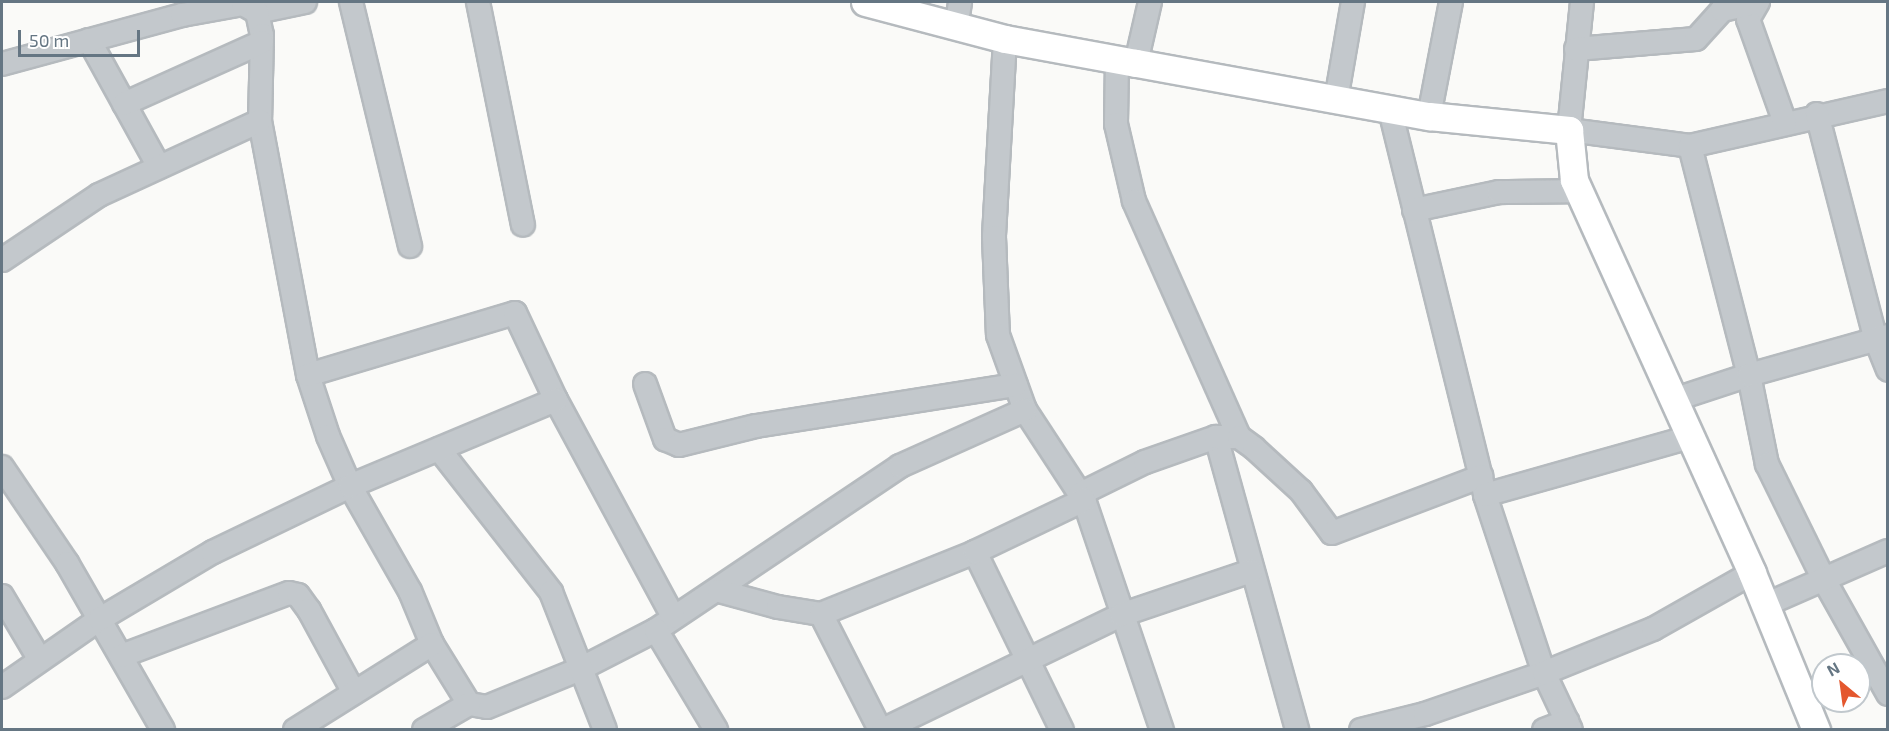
<!DOCTYPE html>
<html>
<head>
<meta charset="utf-8">
<style>
  body { margin:0 }
  #map { position:relative; width:1889px; height:731px; overflow:hidden; background:#fafaf8; font-family:"Exo 2",sans-serif }
  div>[style] { position:absolute }
  [style*='--x'] { left:calc(var(--x)*1px); top:calc(var(--y)*1px); width:calc(var(--w)*1px); rotate:calc(var(--a)*1deg) }
  .roads { filter:drop-shadow(2px 0 #b5babe) drop-shadow(-2px 0 #b5babe) drop-shadow(0 2px #b5babe) drop-shadow(0 -2px #b5babe) }
  .minor>* { height:22px; margin:-11px; padding:0 11px; transform-origin:11px; border-radius:11px; background:#c3c8cc }
  .major>* { height:27px; margin:-13.5px; padding:0 13.5px; transform-origin:13.5px; border-radius:13.5px; background:#fff }
  span { translate:-50% -50%; white-space:nowrap; text-align:center; line-height:1.15; -webkit-text-stroke:6px #fff; paint-order:stroke }
  .frame { position:absolute; inset:0; border:3px solid #657683; pointer-events:none }
  .north { position:absolute; left:1811px; top:653px; width:60px; height:60px; box-sizing:border-box; background:#fff; border:2px solid #c1c8cd; border-radius:50%; rotate:331deg; font-size:16px; font-weight:700; line-height:24px; text-align:center; color:#657683 }
  .north::after { content:''; display:block; margin:auto; width:21px; height:27px; background:#e4572e; clip-path:polygon(50% 0,100% 100%,50% 72%,0 100%) }
  .scale { position:absolute; left:18px; top:30px; width:122px; height:27px; box-sizing:border-box; border:3px solid #657683; border-top:0; padding-left:8px; font-size:18px; line-height:21px; white-space:nowrap; color:#657683; -webkit-text-stroke:4px #fff; paint-order:stroke }
</style>
</head>
<body>
<div id="map">
  <div class="roads">
    <div class="minor">
      <i style="--x:351;--y:2;--w:251;--a:76.4"></i>
      <i style="--x:478;--y:2;--w:227;--a:78.6"></i>
      <i style="--x:1582;--y:2;--w:129;--a:95.8"></i>
      <i style="--x:1569;--y:130;--w:122;--a:7.5"></i>
      <i style="--x:1690;--y:146;--w:203;--a:-12.8"></i>
      <i style="--x:1758;--y:2;--w:20;--a:120"></i>
      <i style="--x:1748;--y:19;--w:110;--a:70.4"></i>
      <i style="--x:257;--y:12;--w:49;--a:-11.8"></i>
      <i style="--x:956;--y:28;--w:26;--a:-81"></i>
      <i style="--x:1005;--y:39;--w:198;--a:93.2"></i>
      <i style="--x:994;--y:237;--w:98;--a:87.7"></i>
      <i style="--x:998;--y:335;--w:80;--a:70.2"></i>
      <i style="--x:1025;--y:410;--w:108;--a:56.8"></i>
      <i style="--x:1084;--y:500;--w:243;--a:71.3"></i>
      <i style="--x:89;--y:40;--w:145;--a:61.1"></i>
      <i style="--x:1576;--y:49;--w:120;--a:-4.8"></i>
      <i style="--x:1696;--y:39;--w:39;--a:-48"></i>
      <i style="--x:1722;--y:10;--w:34;--a:-12"></i>
      <i style="--x:1117;--y:60;--w:64;--a:90.9"></i>
      <i style="--x:1116;--y:124;--w:79;--a:76.8"></i>
      <i style="--x:1134;--y:201;--w:258;--a:66"></i>
      <i style="--x:1136;--y:63;--w:63;--a:-77.1"></i>
      <i style="--x:2;--y:64;--w:187;--a:-15.2"></i>
      <i style="--x:182;--y:15;--w:62;--a:-10.2"></i>
      <i style="--x:243;--y:4;--w:16;--a:30"></i>
      <i style="--x:257;--y:12;--w:24;--a:78"></i>
      <i style="--x:262;--y:35;--w:86;--a:91.3"></i>
      <i style="--x:260;--y:121;--w:258;--a:79.3"></i>
      <i style="--x:308;--y:375;--w:64;--a:71.8"></i>
      <i style="--x:328;--y:436;--w:55;--a:66.3"></i>
      <i style="--x:350;--y:486;--w:121;--a:60.3"></i>
      <i style="--x:410;--y:591;--w:57;--a:67.5"></i>
      <i style="--x:432;--y:644;--w:70;--a:58.3"></i>
      <i style="--x:469;--y:704;--w:18;--a:9"></i>
      <i style="--x:487;--y:707;--w:100;--a:-22.2"></i>
      <i style="--x:580;--y:669;--w:85;--a:-27.2"></i>
      <i style="--x:656;--y:630;--w:294;--a:-33.9"></i>
      <i style="--x:900;--y:466;--w:137;--a:-24.1"></i>
      <i style="--x:1336;--y:100;--w:99;--a:-80.2"></i>
      <i style="--x:124;--y:104;--w:151;--a:-24.2"></i>
      <i style="--x:1390;--y:110;--w:397;--a:76.1"></i>
      <i style="--x:1485;--y:495;--w:188;--a:71.7"></i>
      <i style="--x:1544;--y:673;--w:63;--a:64.7"></i>
      <i style="--x:1817;--y:114;--w:234;--a:75.4"></i>
      <i style="--x:1876;--y:340;--w:32;--a:68"></i>
      <i style="--x:1429;--y:116;--w:116;--a:-79.1"></i>
      <i style="--x:1690;--y:146;--w:236;--a:75.6"></i>
      <i style="--x:1749;--y:375;--w:91;--a:78.6"></i>
      <i style="--x:1767;--y:464;--w:127;--a:63.8"></i>
      <i style="--x:1823;--y:578;--w:133;--a:60.7"></i>
      <i style="--x:1414;--y:210;--w:87;--a:-12"></i>
      <i style="--x:1499;--y:192;--w:79;--a:-0.7"></i>
      <i style="--x:2;--y:260;--w:117;--a:-33.8"></i>
      <i style="--x:99;--y:195;--w:177;--a:-24.7"></i>
      <i style="--x:308;--y:375;--w:216;--a:-16.7"></i>
      <i style="--x:515;--y:313;--w:96;--a:64.8"></i>
      <i style="--x:556;--y:400;--w:246;--a:61.6"></i>
      <i style="--x:645;--y:384;--w:59;--a:70"></i>
      <i style="--x:665;--y:439;--w:15;--a:23"></i>
      <i style="--x:679;--y:445;--w:79;--a:-13.9"></i>
      <i style="--x:756;--y:426;--w:263;--a:-9"></i>
      <i style="--x:1673;--y:400;--w:80;--a:-18.2"></i>
      <i style="--x:1749;--y:375;--w:144;--a:-15.7"></i>
      <i style="--x:1216;--y:437;--w:304;--a:74.5"></i>
      <i style="--x:439;--y:449;--w:182;--a:51.9"></i>
      <i style="--x:551;--y:592;--w:148;--a:68.6"></i>
      <i style="--x:2;--y:467;--w:116;--a:55.9"></i>
      <i style="--x:67;--y:563;--w:193;--a:60.1"></i>
      <i style="--x:1080;--y:494;--w:72;--a:-26.2"></i>
      <i style="--x:1145;--y:462;--w:75;--a:-19.4"></i>
      <i style="--x:1216;--y:437;--w:23;--a:0"></i>
      <i style="--x:1239;--y:437;--w:19;--a:36"></i>
      <i style="--x:1254;--y:448;--w:64;--a:42.5"></i>
      <i style="--x:1301;--y:491;--w:52;--a:53.6"></i>
      <i style="--x:1332;--y:533;--w:160;--a:-20.8"></i>
      <i style="--x:1485;--y:495;--w:213;--a:-15.8"></i>
      <i style="--x:975;--y:552;--w:198;--a:64"></i>
      <i style="--x:719;--y:591;--w:61;--a:15.2"></i>
      <i style="--x:778;--y:607;--w:44;--a:9.2"></i>
      <i style="--x:821;--y:614;--w:166;--a:-21.9"></i>
      <i style="--x:975;--y:552;--w:121;--a:-25.5"></i>
      <i style="--x:2;--y:596;--w:74;--a:59.3"></i>
      <i style="--x:1765;--y:605;--w:134;--a:-23.7"></i>
      <i style="--x:821;--y:614;--w:130;--a:63"></i>
      <i style="--x:656;--y:630;--w:117;--a:59"></i>
      <i style="--x:121;--y:656;--w:179;--a:-20.6"></i>
      <i style="--x:289;--y:593;--w:9;--a:13"></i>
      <i style="--x:298;--y:595;--w:19;--a:54"></i>
      <i style="--x:309;--y:610;--w:94;--a:61.5"></i>
      <i style="--x:2;--y:687;--w:119;--a:-34.8"></i>
      <i style="--x:100;--y:619;--w:131;--a:-30.7"></i>
      <i style="--x:213;--y:552;--w:152;--a:-25.7"></i>
      <i style="--x:350;--y:486;--w:223;--a:-22.7"></i>
      <i style="--x:295;--y:730;--w:162;--a:-32.1"></i>
      <i style="--x:424;--y:730;--w:52;--a:-30"></i>
      <i style="--x:883;--y:730;--w:264;--a:-25.8"></i>
      <i style="--x:1121;--y:615;--w:137;--a:-18.7"></i>
      <i style="--x:1361;--y:730;--w:66;--a:-14"></i>
      <i style="--x:1425;--y:714;--w:126;--a:-19"></i>
      <i style="--x:1544;--y:673;--w:118;--a:-22"></i>
      <i style="--x:1653;--y:629;--w:114;--a:-29.5"></i>
      <i style="--x:1544;--y:730;--w:25;--a:-21"></i>
    </div>
    <div class="major">
      <i style="--x:865;--y:2;--w:145;--a:14.8"></i>
      <i style="--x:1005;--y:39;--w:133;--a:10.4"></i>
      <i style="--x:1136;--y:63;--w:298;--a:10.3"></i>
      <i style="--x:1429;--y:116;--w:141;--a:5.7"></i>
      <i style="--x:1569;--y:130;--w:50;--a:84.3"></i>
      <i style="--x:1574;--y:180;--w:431;--a:65.6"></i>
      <i style="--x:1752;--y:573;--w:170;--a:67.8"></i>
    </div>
  </div>
  <div class="frame"></div>
  <div class="north">N</div>
  <div class="scale">50 m</div>
</div>
</body>
</html>
